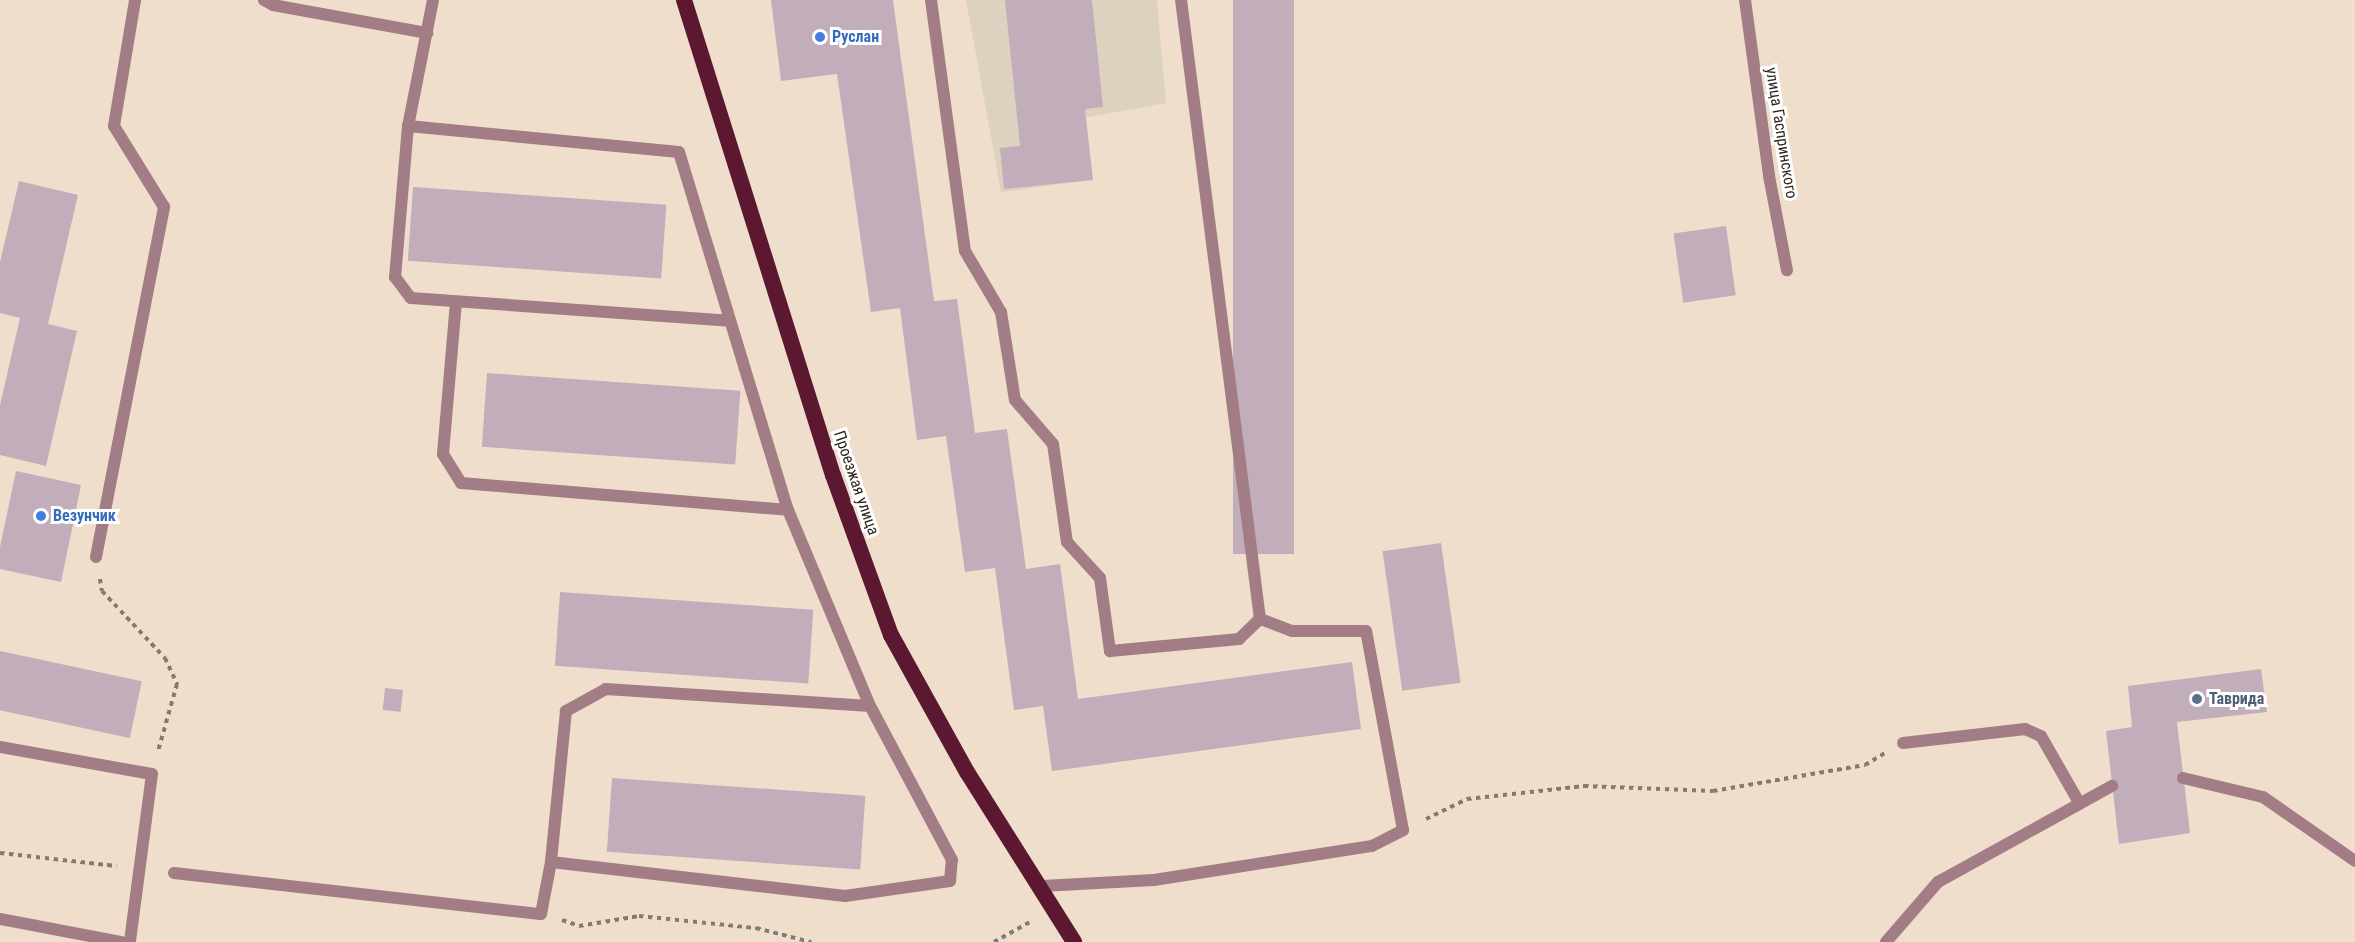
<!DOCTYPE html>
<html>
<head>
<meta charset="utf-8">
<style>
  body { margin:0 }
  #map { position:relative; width:2355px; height:942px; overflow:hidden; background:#f0decd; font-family:"Roboto Condensed",sans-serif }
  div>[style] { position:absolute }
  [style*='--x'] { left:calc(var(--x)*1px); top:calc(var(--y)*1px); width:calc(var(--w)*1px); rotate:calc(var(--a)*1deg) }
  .industrial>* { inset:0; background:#ddd2bf }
  .building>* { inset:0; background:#c2adbb; transform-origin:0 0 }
  .path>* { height:4px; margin-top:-2px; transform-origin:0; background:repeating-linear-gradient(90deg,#867a6f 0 4.5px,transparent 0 9px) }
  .service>* { height:12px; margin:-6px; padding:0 6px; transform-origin:6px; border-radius:6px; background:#a37d85 }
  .minor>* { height:12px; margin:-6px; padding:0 6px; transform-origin:6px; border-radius:6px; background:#a37d85 }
  .trunk>* { height:16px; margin:-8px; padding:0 8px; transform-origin:8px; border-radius:8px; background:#5c1830 }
  .dots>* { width:16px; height:16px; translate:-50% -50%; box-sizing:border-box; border:3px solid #fff; border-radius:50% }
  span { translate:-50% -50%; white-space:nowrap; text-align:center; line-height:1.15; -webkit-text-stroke:6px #fff; paint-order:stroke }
  .shop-label { font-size:16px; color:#366cbe; font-weight:700 }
  .left { translate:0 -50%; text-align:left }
  .street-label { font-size:16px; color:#2d2620 }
  .service-label { font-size:16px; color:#4e5e75; font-weight:700 }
</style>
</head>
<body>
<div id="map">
  <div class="industrial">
    <i style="clip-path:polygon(966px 0,1157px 0,1166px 103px,1084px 118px,1093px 180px,1001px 192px)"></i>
  </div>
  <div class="building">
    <i style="clip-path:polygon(771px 0,893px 0,934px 301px,957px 299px,975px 433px,1007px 429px,1026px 569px,1060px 564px,1078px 699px,1352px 662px,1361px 729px,1052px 771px,1043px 706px,1014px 710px,995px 568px,965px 572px,946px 436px,917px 440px,900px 308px,871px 312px,837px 74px,781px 81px)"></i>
    <i style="clip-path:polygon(1005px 0,1092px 0,1103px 107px,1085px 109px,1093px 180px,1004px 189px,1000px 148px,1020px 146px)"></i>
    <i style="left:1233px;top:0;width:61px;height:554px"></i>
    <i style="clip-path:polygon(19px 181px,78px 195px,48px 324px,77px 331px,46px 466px,0 455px,0 405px,20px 318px,0 313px,0 262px)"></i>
    <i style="left:413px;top:187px;width:254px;height:74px;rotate:4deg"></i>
    <i style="left:1726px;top:226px;width:70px;height:53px;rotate:82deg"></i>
    <i style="left:487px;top:373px;width:254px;height:74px;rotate:4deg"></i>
    <i style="clip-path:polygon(16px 471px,81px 485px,61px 582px,0 569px,0 547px)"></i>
    <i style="left:1441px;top:543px;width:141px;height:59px;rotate:82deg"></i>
    <i style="left:560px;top:592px;width:254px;height:74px;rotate:4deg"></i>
    <i style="left:0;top:651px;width:145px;height:58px;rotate:12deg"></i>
    <i style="clip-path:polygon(2261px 669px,2267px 712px,2177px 722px,2190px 833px,2119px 844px,2106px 731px,2132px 727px,2128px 686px)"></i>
    <i style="left:385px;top:688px;width:18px;height:22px;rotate:6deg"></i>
    <i style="left:612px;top:778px;width:254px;height:74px;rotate:4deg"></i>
  </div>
  <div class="path">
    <i style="--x:100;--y:579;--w:12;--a:81"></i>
    <i style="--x:102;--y:591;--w:92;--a:46.8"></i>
    <i style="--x:165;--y:658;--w:29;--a:65"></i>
    <i style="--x:177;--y:684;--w:70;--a:105.8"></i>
    <i style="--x:1426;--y:819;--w:46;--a:-26"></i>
    <i style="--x:1467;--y:799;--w:118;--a:-6.3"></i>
    <i style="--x:1584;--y:786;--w:129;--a:2.2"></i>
    <i style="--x:1713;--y:791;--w:154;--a:-9.7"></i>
    <i style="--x:1865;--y:765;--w:23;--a:-31"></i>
    <i style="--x:0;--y:853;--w:117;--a:6.4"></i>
    <i style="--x:562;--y:920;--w:18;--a:19"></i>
    <i style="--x:579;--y:926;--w:61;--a:-9.5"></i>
    <i style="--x:639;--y:916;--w:118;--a:5.9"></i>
    <i style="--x:756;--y:928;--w:57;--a:14.3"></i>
    <i style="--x:994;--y:942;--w:41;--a:-29.1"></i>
  </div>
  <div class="service">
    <i style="--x:264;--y:0;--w:10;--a:29"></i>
    <i style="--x:273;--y:5;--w:157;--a:10.3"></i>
    <i style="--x:433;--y:0;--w:128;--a:101.2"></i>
    <i style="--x:408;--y:126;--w:152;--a:94.9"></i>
    <i style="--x:395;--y:277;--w:26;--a:53"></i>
    <i style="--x:411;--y:298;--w:319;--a:4.1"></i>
    <i style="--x:931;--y:0;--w:253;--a:82.3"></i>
    <i style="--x:965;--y:251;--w:71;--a:59.5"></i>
    <i style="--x:1001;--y:312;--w:89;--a:81"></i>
    <i style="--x:1015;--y:400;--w:58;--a:49.2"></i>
    <i style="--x:1053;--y:444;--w:99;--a:81.9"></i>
    <i style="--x:1067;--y:542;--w:49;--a:47.5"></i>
    <i style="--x:1100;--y:578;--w:74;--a:82.2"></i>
    <i style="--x:1110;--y:651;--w:130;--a:-5.3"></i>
    <i style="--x:1239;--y:639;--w:29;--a:-44"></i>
    <i style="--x:1260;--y:619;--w:624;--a:-97.27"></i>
    <i style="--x:408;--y:126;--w:272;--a:5.5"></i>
    <i style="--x:679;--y:152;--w:374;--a:73.1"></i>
    <i style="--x:788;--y:510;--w:212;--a:67.3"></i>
    <i style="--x:870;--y:706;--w:265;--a:-176.3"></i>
    <i style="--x:606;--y:689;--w:46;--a:151.2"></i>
    <i style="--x:566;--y:711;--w:152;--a:95.7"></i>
    <i style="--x:551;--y:862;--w:296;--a:6.6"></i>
    <i style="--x:845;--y:896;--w:106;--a:-8.1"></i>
    <i style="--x:950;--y:881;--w:21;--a:-85"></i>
    <i style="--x:952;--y:860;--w:174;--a:-118"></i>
    <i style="--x:456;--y:302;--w:153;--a:94.9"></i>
    <i style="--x:443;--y:454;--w:34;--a:58"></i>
    <i style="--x:461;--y:483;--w:328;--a:4.7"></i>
    <i style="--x:96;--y:557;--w:357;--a:-79"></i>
    <i style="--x:164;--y:207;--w:95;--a:-121.7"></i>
    <i style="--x:114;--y:126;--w:128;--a:-80.5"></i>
    <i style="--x:1903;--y:743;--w:123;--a:-6.5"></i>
    <i style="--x:2025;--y:729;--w:17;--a:24"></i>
    <i style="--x:2041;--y:736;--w:78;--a:60.2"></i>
    <i style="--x:0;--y:747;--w:154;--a:10.1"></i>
    <i style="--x:152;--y:774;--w:169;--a:97.5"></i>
    <i style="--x:2183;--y:778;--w:82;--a:13.4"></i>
    <i style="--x:2263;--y:797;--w:112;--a:34.8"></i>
    <i style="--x:174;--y:873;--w:369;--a:6.4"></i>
    <i style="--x:541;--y:914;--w:53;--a:-79.1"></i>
    <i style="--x:1042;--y:886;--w:112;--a:-3.1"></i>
    <i style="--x:1154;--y:880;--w:221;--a:-8.9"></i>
    <i style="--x:1372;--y:846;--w:35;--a:-27"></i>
    <i style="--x:1403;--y:830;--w:202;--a:-100.5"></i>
    <i style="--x:1366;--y:631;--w:74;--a:180"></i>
    <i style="--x:1292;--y:631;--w:34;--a:-159"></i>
    <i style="--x:0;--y:919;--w:124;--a:10.7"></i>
    <i style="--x:1886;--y:942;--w:79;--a:-49.1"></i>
    <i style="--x:1938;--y:882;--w:199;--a:-28.9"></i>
  </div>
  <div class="minor">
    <i style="--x:1745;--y:0;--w:178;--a:82.2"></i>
    <i style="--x:1769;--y:176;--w:96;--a:79.2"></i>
  </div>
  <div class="trunk">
    <i style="--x:684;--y:0;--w:498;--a:72.6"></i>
    <i style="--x:833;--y:475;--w:170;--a:70.1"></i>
    <i style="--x:891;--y:635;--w:157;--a:61"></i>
    <i style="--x:967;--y:772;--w:201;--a:57.8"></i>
  </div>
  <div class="dots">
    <i style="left:820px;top:37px;background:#3f7fe0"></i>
    <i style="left:41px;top:516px;background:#3f7fe0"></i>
    <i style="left:2197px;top:699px;background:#5c6f8a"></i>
  </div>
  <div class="shop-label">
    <span class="left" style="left:832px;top:37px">Руслан</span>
    <span class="left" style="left:53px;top:516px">Везунчик</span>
  </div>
  <div class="street-label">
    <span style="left:1781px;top:133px;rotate:81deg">улица Гаспринского</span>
    <span style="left:856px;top:483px;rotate:71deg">Проезжая улица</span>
  </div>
  <div class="service-label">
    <span class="left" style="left:2209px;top:699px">Таврида</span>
  </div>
</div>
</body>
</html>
